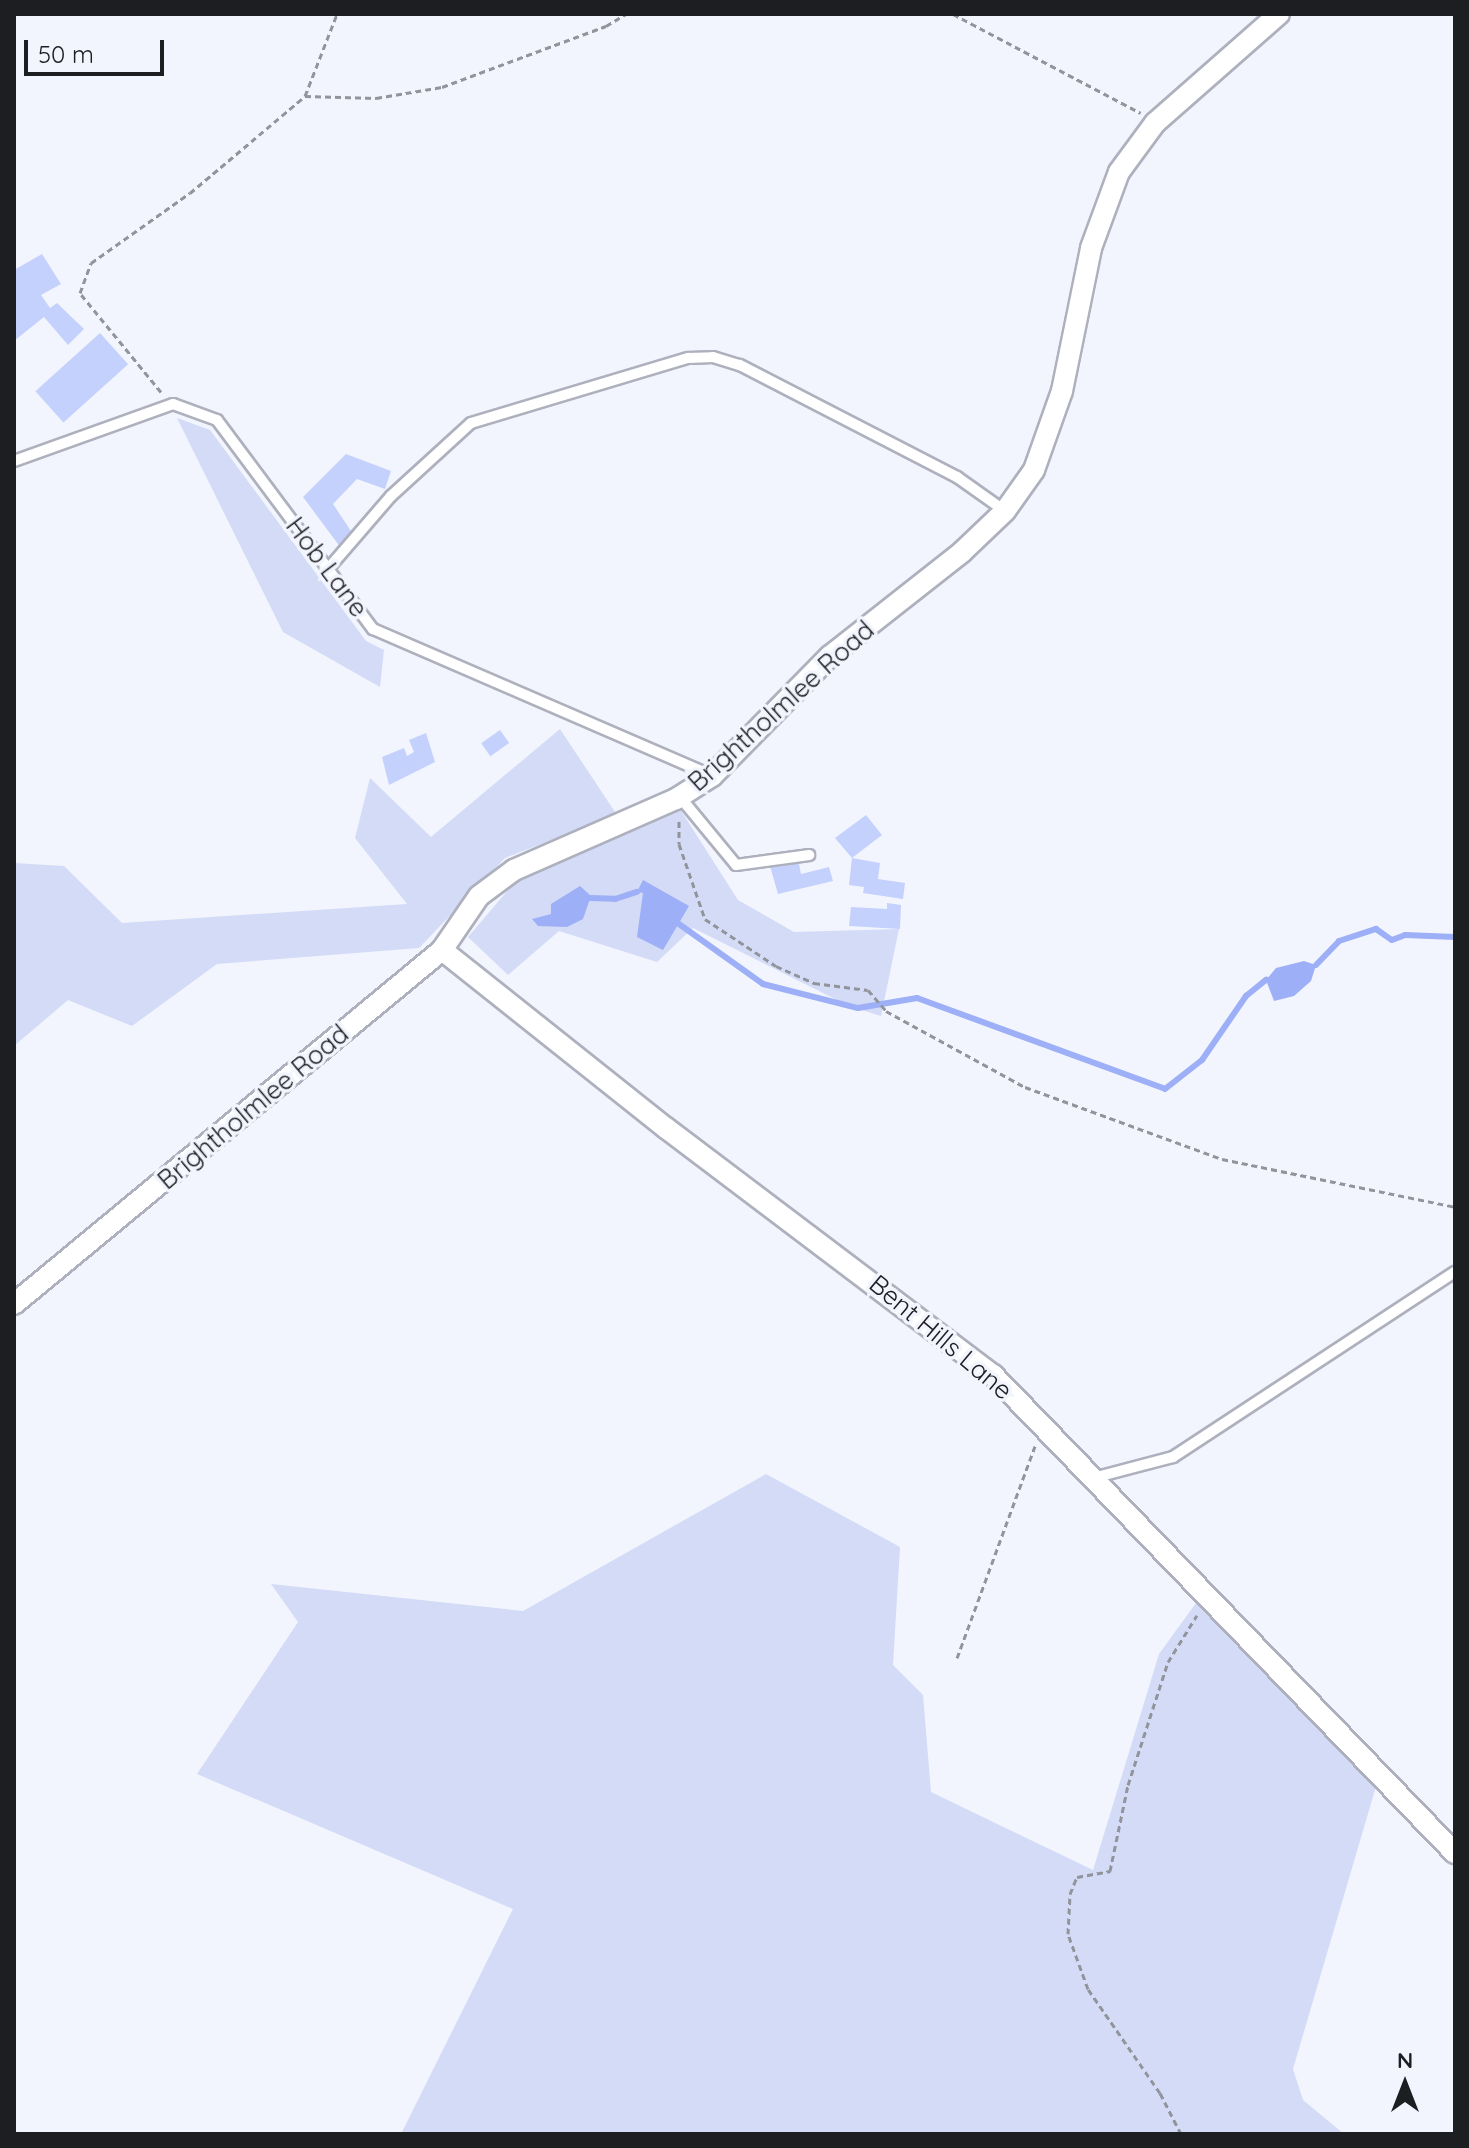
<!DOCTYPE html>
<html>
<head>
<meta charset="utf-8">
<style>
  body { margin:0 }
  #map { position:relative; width:1469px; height:2148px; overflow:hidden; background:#f2f5fe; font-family:Quicksand,sans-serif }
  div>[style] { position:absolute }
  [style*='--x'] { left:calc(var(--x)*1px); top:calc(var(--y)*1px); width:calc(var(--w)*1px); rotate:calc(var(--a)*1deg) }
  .green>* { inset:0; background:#d3dbf7 }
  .water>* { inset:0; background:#9daff6 }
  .stream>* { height:6px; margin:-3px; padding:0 3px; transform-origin:3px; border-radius:3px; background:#9daff6 }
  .building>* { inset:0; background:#c5d1fd; transform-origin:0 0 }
  .path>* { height:3px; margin-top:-1.5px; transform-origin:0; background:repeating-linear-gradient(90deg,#92949b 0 6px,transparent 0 10px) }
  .roads { filter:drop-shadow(2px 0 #aeb1bd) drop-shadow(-2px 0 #aeb1bd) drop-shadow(0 2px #aeb1bd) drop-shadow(0 -2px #aeb1bd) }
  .lane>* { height:10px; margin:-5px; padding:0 5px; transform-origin:5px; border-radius:5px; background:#fff }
  .street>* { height:20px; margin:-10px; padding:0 10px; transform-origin:10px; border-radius:10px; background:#fff }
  span { translate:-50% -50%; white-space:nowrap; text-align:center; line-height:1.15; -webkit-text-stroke:7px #f2f5fe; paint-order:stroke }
  .street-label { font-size:26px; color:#1d1e22 }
  .frame { position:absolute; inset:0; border:16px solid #1d1e22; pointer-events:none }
  .north { position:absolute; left:1365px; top:2044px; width:80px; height:80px; -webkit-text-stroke:6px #f2f5fe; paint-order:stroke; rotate:0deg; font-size:22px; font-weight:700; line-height:32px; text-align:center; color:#1d1e22 }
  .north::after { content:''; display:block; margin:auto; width:28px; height:36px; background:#1d1e22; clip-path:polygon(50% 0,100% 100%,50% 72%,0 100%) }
  .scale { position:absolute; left:24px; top:40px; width:140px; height:36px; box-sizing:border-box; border:4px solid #1d1e22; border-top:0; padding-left:10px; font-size:24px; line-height:28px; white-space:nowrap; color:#1d1e22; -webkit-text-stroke:6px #f2f5fe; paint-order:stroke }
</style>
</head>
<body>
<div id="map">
  <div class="green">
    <i style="clip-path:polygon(177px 418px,210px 430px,366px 641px,384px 650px,380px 687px,283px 632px)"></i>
    <i style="clip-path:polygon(560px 729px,617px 815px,505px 858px,419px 948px,217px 964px,132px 1026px,68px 1000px,14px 1046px,14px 863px,64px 866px,122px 923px,407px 904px,355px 838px,370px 778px,431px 837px)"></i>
    <i style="clip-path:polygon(678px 806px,738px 900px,794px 932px,899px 929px,881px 1016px,849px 1006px,693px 928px,657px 962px,559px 931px,508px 975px,468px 937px,520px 876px)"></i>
    <i style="clip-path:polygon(766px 1474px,900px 1547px,893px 1665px,923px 1695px,931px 1792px,1093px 1870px,1159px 1654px,1196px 1603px,1377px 1783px,1293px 2069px,1303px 2100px,1344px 2134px,401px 2134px,513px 1909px,197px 1774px,298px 1622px,271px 1584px,523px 1611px)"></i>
  </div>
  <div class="water">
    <i style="clip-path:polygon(643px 880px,689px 906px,663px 950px,637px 937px,643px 893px,637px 892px)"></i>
    <i style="clip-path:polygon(580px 886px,591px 896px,583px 919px,567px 927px,538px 926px,532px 919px,551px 914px,551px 904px)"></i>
    <i style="clip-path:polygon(1304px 961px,1316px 965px,1311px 981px,1294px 996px,1274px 1001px,1266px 980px,1276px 968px)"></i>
  </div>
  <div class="stream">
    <i style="--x:590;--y:898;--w:25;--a:2"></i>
    <i style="--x:615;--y:899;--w:23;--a:-18"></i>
    <i style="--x:679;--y:924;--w:103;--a:35.5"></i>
    <i style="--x:763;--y:984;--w:98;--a:14.2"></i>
    <i style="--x:858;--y:1008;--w:60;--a:-9.6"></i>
    <i style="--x:917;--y:998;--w:264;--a:20.1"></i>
    <i style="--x:1165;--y:1089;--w:47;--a:-38.1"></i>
    <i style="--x:1202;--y:1060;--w:78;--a:-55.5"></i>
    <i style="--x:1246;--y:996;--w:26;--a:-39"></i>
    <i style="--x:1316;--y:965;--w:33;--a:-46"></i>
    <i style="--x:1339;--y:941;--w:39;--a:-18"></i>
    <i style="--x:1376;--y:929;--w:19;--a:35"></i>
    <i style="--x:1392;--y:940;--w:14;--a:-21"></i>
    <i style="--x:1405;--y:935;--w:50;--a:2.3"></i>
  </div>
  <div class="building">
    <i style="clip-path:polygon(42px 254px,61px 284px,41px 295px,50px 308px,57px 303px,84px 329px,68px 345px,44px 317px,14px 341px,14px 270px)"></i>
    <i style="left:100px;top:333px;width:42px;height:87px;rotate:48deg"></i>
    <i style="clip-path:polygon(346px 454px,391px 471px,385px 489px,357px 479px,333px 504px,353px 534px,341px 548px,303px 497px)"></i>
    <i style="left:500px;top:730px;width:16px;height:23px;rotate:55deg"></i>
    <i style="clip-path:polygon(426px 733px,435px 762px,389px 785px,382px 757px,404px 748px,407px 756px,414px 752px,409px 740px)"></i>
    <i style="clip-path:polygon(866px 815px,882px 835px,852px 858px,880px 863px,878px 879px,905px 883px,903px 899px,863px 893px,864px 887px,849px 885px,852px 858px,835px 838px)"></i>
    <i style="clip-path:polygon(798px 859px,801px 874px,829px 867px,833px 881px,778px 894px,770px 866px)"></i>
    <i style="clip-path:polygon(887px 903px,901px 905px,900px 929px,849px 926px,851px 907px,887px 909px)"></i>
  </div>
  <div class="path">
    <i style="--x:953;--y:14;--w:212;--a:27.8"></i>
    <i style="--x:305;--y:96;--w:71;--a:1.6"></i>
    <i style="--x:376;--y:98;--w:67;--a:-9.5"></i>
    <i style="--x:442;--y:87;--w:175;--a:-20.4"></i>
    <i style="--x:606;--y:26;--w:23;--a:-31"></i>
    <i style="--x:161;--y:392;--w:128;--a:-129.3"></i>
    <i style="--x:80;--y:293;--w:32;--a:-70"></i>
    <i style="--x:91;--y:263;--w:121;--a:-35.3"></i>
    <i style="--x:190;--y:193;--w:150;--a:-40.1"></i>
    <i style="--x:305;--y:96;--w:88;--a:-68.7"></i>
    <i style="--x:679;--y:821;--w:23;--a:90"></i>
    <i style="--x:679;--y:844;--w:79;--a:70.9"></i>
    <i style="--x:705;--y:919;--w:85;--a:33.5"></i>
    <i style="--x:776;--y:966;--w:42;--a:24.1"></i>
    <i style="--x:814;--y:983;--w:54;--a:7.4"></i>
    <i style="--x:868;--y:990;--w:28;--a:49"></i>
    <i style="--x:886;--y:1011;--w:158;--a:28.7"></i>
    <i style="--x:1025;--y:1087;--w:210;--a:20.1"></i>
    <i style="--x:1222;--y:1159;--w:238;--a:11.6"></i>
    <i style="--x:957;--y:1658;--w:226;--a:-69.8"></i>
    <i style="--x:1181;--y:2134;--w:46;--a:-117.1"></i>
    <i style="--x:1160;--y:2093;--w:126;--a:-124.7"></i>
    <i style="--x:1088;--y:1989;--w:59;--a:-110"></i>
    <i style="--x:1068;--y:1934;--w:40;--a:-87.1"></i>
    <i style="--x:1070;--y:1894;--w:18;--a:-68"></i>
    <i style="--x:1077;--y:1877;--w:34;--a:-10"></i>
    <i style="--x:1110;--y:1871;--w:88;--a:-78.2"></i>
    <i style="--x:1128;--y:1785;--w:129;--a:-72"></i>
    <i style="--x:1168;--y:1662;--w:55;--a:-58.3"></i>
  </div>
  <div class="roads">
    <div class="lane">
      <i style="--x:14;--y:461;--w:169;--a:-19.7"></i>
      <i style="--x:173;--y:404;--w:47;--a:20"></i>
      <i style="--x:217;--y:420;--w:261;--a:53.3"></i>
      <i style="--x:373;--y:629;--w:368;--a:23.4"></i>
      <i style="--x:328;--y:569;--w:96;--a:-49.2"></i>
      <i style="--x:391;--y:496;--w:108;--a:-42.4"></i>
      <i style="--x:471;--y:423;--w:227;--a:-16.7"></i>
      <i style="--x:688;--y:358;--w:25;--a:-2"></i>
      <i style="--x:713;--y:357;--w:28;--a:17"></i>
      <i style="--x:740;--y:365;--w:244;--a:27.3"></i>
      <i style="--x:957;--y:477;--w:59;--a:35.3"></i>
      <i style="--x:680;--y:797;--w:88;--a:50.5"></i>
      <i style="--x:736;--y:865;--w:74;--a:-7.8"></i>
      <i style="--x:1093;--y:1478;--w:83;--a:-14.7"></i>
      <i style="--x:1173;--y:1457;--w:337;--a:-33.3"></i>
    </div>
    <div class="street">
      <i style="--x:442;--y:950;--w:286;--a:38.5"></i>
      <i style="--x:666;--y:1128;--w:410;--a:37.1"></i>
      <i style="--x:993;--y:1375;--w:665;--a:45.98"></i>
      <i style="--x:14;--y:1304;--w:555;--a:-39.59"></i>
      <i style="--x:442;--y:950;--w:65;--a:-55.6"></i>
      <i style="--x:479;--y:896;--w:44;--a:-36.6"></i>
      <i style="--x:514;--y:870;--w:177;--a:-23.7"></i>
      <i style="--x:676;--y:799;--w:43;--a:-32.6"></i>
      <i style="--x:712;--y:776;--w:168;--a:-45.5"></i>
      <i style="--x:830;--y:656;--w:168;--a:-38.2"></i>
      <i style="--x:962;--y:552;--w:59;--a:-43.6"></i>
      <i style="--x:1005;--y:511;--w:50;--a:-54.7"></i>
      <i style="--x:1034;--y:470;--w:84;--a:-70.5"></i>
      <i style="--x:1062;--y:391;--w:146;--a:-78.5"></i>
      <i style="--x:1091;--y:248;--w:81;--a:-69.8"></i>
      <i style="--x:1119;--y:172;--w:61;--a:-53.7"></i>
      <i style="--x:1155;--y:123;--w:165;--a:-41.3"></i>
    </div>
  </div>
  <div class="street-label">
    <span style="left:327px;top:567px;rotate:53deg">Hob Lane</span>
    <span style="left:781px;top:706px;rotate:-42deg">Brightholmlee Road</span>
    <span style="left:253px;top:1107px;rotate:-40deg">Brightholmlee Road</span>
    <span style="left:941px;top:1337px;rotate:40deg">Bent Hills Lane</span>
  </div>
  <div class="frame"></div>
  <div class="north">N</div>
  <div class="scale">50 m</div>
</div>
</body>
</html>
